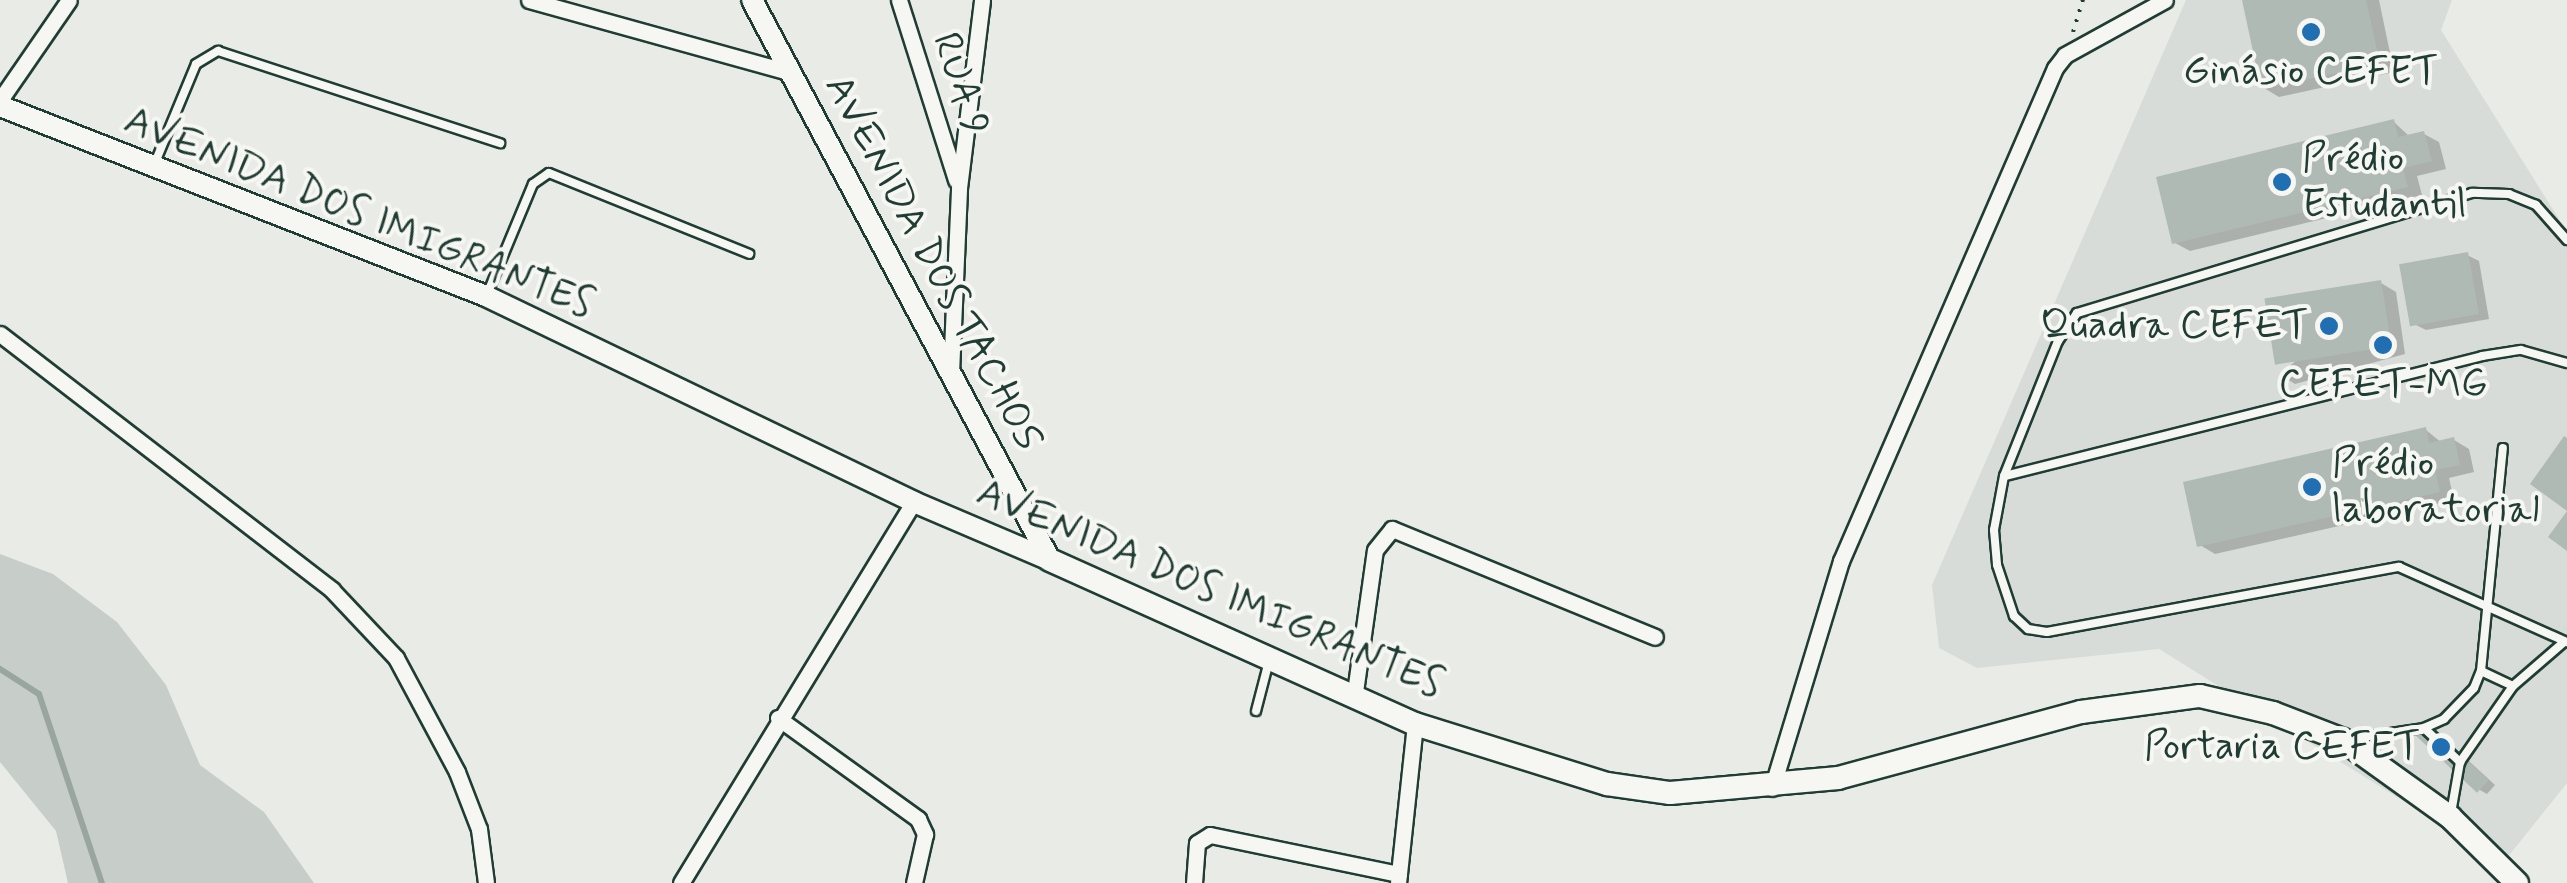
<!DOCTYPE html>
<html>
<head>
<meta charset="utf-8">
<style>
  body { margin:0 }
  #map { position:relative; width:2567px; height:883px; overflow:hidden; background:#e9ebe7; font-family:Mynerve,sans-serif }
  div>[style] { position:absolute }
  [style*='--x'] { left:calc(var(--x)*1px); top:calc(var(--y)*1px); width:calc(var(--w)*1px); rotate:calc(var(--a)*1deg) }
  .built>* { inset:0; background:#d8dcd8 }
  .green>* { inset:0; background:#c7cec9 }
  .shadow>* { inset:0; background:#0003 }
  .stream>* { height:6px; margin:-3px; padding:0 3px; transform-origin:3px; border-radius:3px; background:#99a6a0 }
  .building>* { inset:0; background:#b0bab5; transform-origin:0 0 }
  .path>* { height:4px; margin-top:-2px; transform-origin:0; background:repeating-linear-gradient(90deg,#1f3d34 0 2.5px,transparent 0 10.5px) }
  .roads { filter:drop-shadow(2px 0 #1f3d34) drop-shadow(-2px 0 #1f3d34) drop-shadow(0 2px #1f3d34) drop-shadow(0 -2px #1f3d34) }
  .service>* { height:8px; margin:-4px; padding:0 4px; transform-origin:4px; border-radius:4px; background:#f6f6f2 }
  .minor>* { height:15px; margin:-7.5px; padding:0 7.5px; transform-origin:7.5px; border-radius:7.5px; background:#f6f6f2 }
  .tertiary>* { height:20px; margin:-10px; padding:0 10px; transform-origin:10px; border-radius:10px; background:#f6f6f2 }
  .secondary>* { height:22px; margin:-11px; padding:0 11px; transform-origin:11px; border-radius:11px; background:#f6f6f2 }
  .dots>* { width:28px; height:28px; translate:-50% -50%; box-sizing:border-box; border:5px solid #f6f6f2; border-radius:50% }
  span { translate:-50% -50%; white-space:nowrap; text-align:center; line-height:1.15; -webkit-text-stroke:8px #f6f6f2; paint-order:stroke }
  .poi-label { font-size:40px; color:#1f3d34 }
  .left { translate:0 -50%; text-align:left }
  .right { translate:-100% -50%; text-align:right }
  .street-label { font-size:40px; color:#1f3d34 }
</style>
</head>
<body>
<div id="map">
  <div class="built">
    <i style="clip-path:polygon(2186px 0,2452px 0,2441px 30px,2567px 232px,2567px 783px,2503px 863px,2159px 649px,1977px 668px,1939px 648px,1932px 585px)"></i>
  </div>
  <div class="green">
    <i style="clip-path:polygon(0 554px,53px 574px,117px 622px,166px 685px,200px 765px,264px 812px,314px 883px,68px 883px,56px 831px,0 762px)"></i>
  </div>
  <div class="shadow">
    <i style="clip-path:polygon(2245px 0,2379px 0,2394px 72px,2279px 97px,2264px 88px)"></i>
    <i style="clip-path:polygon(2394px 122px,2410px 137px,2424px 134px,2439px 142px,2446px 169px,2417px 176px,2422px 195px,2190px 251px,2175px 243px)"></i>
    <i style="clip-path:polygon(2467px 255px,2479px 261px,2489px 319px,2426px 330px,2414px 324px)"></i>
    <i style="clip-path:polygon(2381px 283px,2396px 292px,2405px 354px,2295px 384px,2280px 375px)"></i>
    <i style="clip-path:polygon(2426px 430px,2442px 443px,2454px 440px,2469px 449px,2474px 472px,2449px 478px,2454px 500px,2215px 554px,2200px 545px)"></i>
    <i style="clip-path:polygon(2433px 728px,2495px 785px,2487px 794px,2480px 790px)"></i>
  </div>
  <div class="stream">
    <i style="--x:0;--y:669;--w:46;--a:32.7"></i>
    <i style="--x:39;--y:694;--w:199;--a:71.6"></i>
  </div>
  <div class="building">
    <i style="clip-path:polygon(2242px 0,2366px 0,2380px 64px,2261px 89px)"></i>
    <i style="clip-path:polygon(2394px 119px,2398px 137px,2424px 131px,2432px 161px,2403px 168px,2408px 187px,2172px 244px,2156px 177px)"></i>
    <i style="left:2468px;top:252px;width:63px;height:70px;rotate:80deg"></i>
    <i style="left:2381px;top:280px;width:67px;height:118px;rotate:81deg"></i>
    <i style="clip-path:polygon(2426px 427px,2429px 443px,2454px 437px,2460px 465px,2435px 470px,2440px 492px,2197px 547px,2183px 482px)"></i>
    <i style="clip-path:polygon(2564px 436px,2567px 438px,2567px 551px,2548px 537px,2567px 511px,2530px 484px)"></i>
    <i style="left:2425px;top:721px;width:87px;height:17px;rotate:43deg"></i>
  </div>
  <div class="path">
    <i style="--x:2073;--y:32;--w:34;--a:-73"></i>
  </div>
  <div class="roads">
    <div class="service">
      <i style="--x:154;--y:165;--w:109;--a:-67.4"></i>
      <i style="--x:196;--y:64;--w:26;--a:-31"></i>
      <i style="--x:218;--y:51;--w:297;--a:18.1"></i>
      <i style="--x:2567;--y:240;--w:47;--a:-131.5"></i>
      <i style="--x:2536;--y:205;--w:29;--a:-158"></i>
      <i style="--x:2509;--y:194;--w:37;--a:-178"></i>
      <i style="--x:2472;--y:193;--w:413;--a:163.1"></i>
      <i style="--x:2077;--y:313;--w:34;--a:124"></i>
      <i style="--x:2058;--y:341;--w:145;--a:111.8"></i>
      <i style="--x:2004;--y:476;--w:55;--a:100.5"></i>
      <i style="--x:1994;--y:530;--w:35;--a:85"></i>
      <i style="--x:1997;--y:565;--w:54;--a:71.6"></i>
      <i style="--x:2014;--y:616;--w:19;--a:43"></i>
      <i style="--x:2028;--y:629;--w:19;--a:9"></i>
      <i style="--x:2047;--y:632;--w:358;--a:-10.5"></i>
      <i style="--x:2399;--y:567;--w:184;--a:24.1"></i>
      <i style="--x:488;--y:292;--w:117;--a:-67.4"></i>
      <i style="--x:533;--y:184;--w:19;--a:-35"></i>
      <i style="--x:549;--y:173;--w:216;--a:22"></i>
      <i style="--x:2005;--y:476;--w:492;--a:-14.1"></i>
      <i style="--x:2482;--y:356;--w:39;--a:-9"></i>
      <i style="--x:2521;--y:350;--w:48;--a:15.8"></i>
      <i style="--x:2481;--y:671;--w:35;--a:25"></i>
      <i style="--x:1256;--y:711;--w:52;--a:-75.4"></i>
      <i style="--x:2424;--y:728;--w:22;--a:-24"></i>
      <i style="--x:2444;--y:719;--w:43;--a:-45.9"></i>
      <i style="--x:2474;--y:688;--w:18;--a:-68"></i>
      <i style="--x:2481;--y:671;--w:224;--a:-84.4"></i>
      <i style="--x:2350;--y:739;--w:75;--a:-8.5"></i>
      <i style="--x:2424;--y:728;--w:50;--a:43.4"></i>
      <i style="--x:2460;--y:762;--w:52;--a:100"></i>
      <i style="--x:2460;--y:762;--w:93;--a:-55.1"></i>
      <i style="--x:2513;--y:686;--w:67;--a:-40.8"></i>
    </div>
    <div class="minor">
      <i style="--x:529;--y:0;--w:274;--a:15.5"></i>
      <i style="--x:899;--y:0;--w:189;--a:72.4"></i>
      <i style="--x:0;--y:100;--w:121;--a:-55.4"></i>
      <i style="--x:0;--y:334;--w:419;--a:37.6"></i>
      <i style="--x:332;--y:590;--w:93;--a:46.7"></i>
      <i style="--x:396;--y:658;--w:129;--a:61.8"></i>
      <i style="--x:457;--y:772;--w:61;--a:68.9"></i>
      <i style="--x:479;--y:829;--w:54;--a:82.6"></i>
      <i style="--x:951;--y:373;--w:185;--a:-87.5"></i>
      <i style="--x:959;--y:188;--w:189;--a:-83"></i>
      <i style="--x:1354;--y:699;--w:150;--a:-82"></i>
      <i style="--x:1375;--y:550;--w:27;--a:-51"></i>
      <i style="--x:1392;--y:529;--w:284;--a:22.3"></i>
      <i style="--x:778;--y:718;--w:173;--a:35.8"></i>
      <i style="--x:918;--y:819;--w:17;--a:65"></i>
      <i style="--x:925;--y:834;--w:50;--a:102.7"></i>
      <i style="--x:1772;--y:788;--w:237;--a:-73.1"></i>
      <i style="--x:1841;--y:561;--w:537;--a:-66.54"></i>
      <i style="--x:2055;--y:68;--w:16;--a:-52"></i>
      <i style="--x:2065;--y:55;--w:114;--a:-28.8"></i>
      <i style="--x:681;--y:883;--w:447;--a:-58.6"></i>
      <i style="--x:1194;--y:883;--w:40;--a:-85.7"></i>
      <i style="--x:1197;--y:843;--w:15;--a:-32"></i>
      <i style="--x:1210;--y:835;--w:193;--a:11.7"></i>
      <i style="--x:1398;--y:883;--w:160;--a:-83.9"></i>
    </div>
    <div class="tertiary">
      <i style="--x:752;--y:0;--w:634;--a:61.98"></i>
      <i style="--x:0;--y:106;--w:522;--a:21.35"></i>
      <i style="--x:486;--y:296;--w:475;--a:25.7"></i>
      <i style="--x:914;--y:502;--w:148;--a:23.1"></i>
    </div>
    <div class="secondary">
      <i style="--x:1050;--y:560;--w:400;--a:24.2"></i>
      <i style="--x:1415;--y:724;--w:201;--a:17.4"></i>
      <i style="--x:1607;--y:784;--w:64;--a:8.1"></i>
      <i style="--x:1670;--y:793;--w:169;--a:-5.1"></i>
      <i style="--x:1838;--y:778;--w:252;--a:-15.2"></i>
      <i style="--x:2081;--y:712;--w:120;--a:-7.7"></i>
      <i style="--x:2200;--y:696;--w:75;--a:13.1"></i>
      <i style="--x:2273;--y:713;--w:75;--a:21.1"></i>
      <i style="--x:2343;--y:740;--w:132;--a:35.7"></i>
      <i style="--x:2450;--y:817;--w:94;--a:44.6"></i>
    </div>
  </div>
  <div class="dots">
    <i style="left:2311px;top:32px;background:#1f6fb2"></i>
    <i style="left:2282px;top:182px;background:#1f6fb2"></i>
    <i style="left:2329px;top:326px;background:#1f6fb2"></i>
    <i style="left:2383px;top:345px;background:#1f6fb2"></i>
    <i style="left:2312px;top:487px;background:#1f6fb2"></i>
    <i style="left:2441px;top:747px;background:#1f6fb2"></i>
  </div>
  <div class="poi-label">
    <span style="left:2311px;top:72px">Ginásio CEFET</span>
    <span class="left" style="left:2302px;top:182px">Prédio<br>Estudantil</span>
    <span class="right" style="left:2309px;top:326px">Quadra CEFET</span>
    <span style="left:2383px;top:385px">CEFET-MG</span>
    <span class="left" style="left:2332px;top:487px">Prédio<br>laboratorial</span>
    <span class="right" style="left:2421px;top:747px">Portaria CEFET</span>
  </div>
  <div class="street-label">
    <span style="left:960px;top:84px;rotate:72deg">RUA 9</span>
    <span style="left:359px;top:213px;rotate:22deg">AVENIDA DOS IMIGRANTES</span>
    <span style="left:933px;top:263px;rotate:62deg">AVENIDA DOS TACHOS</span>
    <span style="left:1210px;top:589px;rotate:23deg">AVENIDA DOS IMIGRANTES</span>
  </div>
</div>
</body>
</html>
